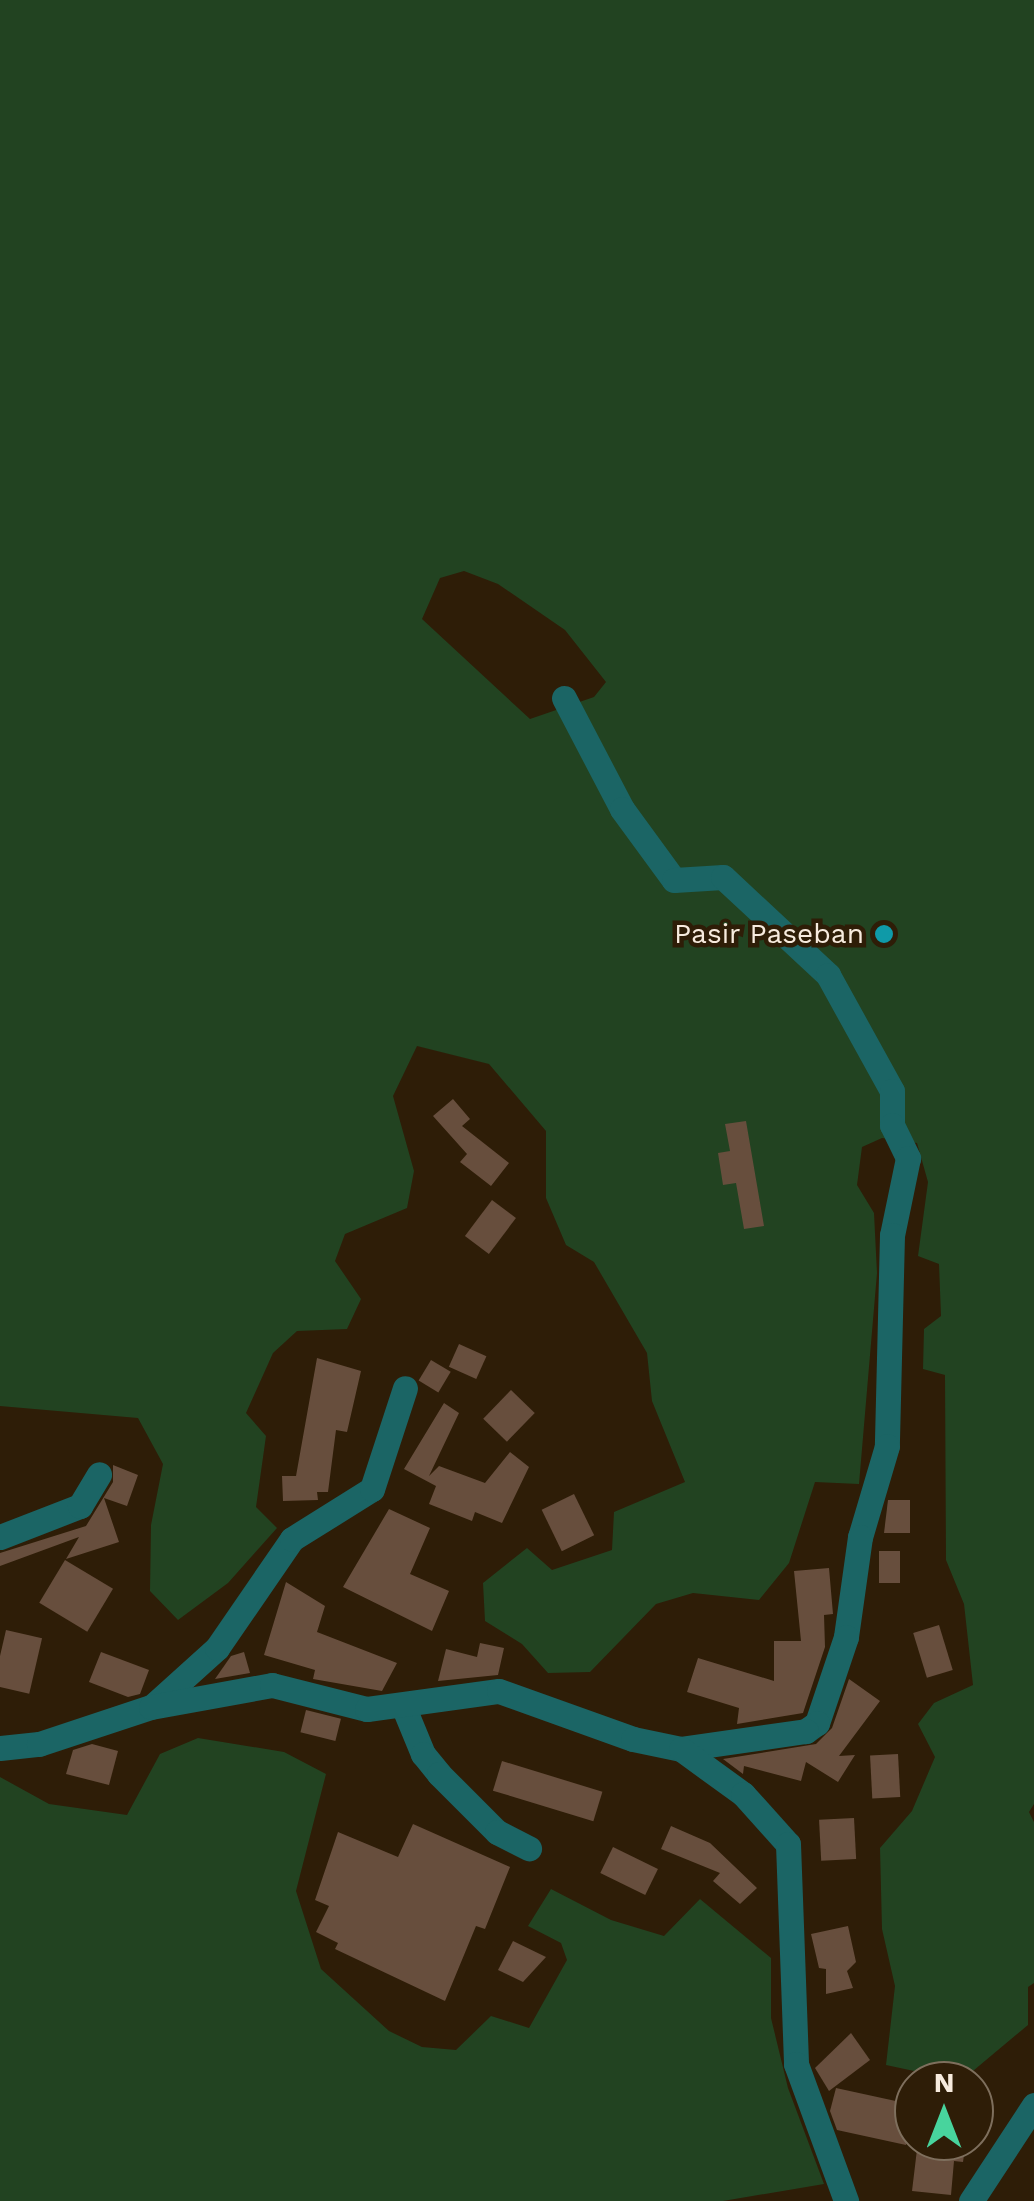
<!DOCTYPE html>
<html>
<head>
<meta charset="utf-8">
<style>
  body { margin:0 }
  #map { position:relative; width:1034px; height:2201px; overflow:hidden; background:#2e1d07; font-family:"Work Sans",sans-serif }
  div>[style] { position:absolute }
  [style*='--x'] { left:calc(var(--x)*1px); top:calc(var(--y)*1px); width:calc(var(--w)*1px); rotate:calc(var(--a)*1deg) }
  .green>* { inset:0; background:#224321 }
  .building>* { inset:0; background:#674e3d; transform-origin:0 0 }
  .street>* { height:25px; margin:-12.5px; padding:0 12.5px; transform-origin:12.5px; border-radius:12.5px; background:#1b6565 }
  .dots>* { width:28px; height:28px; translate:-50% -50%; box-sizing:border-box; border:5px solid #2e1d07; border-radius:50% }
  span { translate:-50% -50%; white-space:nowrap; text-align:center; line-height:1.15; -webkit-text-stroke:9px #2e1d07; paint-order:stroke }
  .poi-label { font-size:28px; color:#f7ebde }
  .right { translate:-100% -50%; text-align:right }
  .north { position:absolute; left:894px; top:2061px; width:100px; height:100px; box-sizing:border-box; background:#2e1d07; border:2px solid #7e6f5d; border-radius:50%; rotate:0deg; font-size:28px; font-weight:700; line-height:40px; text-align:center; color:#f7ebde }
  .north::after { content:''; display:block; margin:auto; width:35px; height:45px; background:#48d49d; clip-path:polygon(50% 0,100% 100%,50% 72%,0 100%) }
</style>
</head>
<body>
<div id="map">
  <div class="green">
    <i style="clip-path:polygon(evenodd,0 0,1034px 0,1034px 1804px,1029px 1812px,1034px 1822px,1034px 1983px,1028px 1987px,1028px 2025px,961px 2081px,886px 2065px,895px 1986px,882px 1929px,880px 1848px,912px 1811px,935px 1757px,918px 1724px,934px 1703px,973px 1685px,964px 1604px,946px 1560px,945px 1375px,923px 1369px,924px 1329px,941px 1316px,939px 1264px,918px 1256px,928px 1182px,917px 1143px,882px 1138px,862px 1147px,857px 1185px,874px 1213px,877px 1273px,859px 1484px,815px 1482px,789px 1563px,759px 1600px,693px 1593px,656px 1604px,590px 1672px,548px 1673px,522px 1644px,485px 1621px,483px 1583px,527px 1548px,552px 1570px,612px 1550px,614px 1512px,685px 1482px,652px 1401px,647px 1353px,594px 1262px,566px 1245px,546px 1198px,546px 1131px,489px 1064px,417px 1046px,393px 1096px,414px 1171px,407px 1208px,345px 1234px,335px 1261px,361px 1299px,347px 1329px,297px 1331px,273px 1353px,246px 1413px,266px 1436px,256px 1507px,277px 1528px,228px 1583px,178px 1620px,150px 1591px,151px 1525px,163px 1464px,138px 1418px,0 1406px,0 0,464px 571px,498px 584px,565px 630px,606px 682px,594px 697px,530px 719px,422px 619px,440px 578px,464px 571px)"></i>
    <i style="clip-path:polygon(198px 1738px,284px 1752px,326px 1774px,296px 1891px,321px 1969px,389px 2031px,422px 2047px,456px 2050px,491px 2016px,529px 2028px,567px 1960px,561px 1943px,528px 1926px,551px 1889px,611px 1920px,664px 1936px,700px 1899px,771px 1958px,771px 2018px,788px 2088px,824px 2184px,723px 2201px,0 2201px,0 1777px,49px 1804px,127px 1815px,160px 1754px)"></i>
  </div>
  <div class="building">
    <i style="clip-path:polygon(453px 1099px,470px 1119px,462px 1126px,509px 1163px,491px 1186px,460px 1162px,467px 1154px,433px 1116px)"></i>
    <i style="clip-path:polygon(746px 1121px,764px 1226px,744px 1229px,736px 1183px,723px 1185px,718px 1153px,730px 1151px,725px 1124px)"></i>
    <i style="left:492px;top:1200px;width:30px;height:45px;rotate:37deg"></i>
    <i style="left:459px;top:1344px;width:30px;height:25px;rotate:24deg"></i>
    <i style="clip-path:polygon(317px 1358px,361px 1371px,347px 1432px,336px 1430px,328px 1492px,317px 1492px,318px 1500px,283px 1501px,282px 1476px,296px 1476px)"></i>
    <i style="left:431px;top:1360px;width:23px;height:24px;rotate:31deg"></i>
    <i style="left:511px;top:1390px;width:33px;height:40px;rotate:44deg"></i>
    <i style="clip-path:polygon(444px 1403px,459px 1413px,429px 1476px,439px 1466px,485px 1483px,510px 1452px,529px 1467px,502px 1523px,475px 1512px,472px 1521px,429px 1504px,436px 1486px,404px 1469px)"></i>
    <i style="clip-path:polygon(113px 1465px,138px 1475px,127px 1506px,104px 1498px,119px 1542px,66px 1559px,79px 1537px,0 1566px,0 1553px,86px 1526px,113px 1482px)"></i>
    <i style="left:574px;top:1494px;width:46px;height:36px;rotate:64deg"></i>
    <i style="clip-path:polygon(888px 1500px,910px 1500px,910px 1533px,884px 1533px)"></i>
    <i style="clip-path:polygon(389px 1509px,430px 1528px,410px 1574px,449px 1591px,432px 1631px,343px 1587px)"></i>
    <i style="left:879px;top:1551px;width:21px;height:32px"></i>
    <i style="left:65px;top:1560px;width:56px;height:50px;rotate:31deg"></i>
    <i style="clip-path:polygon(829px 1568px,833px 1614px,824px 1615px,825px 1647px,803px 1713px,737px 1724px,739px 1708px,687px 1692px,698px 1658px,774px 1681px,774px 1641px,801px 1641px,794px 1571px)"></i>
    <i style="clip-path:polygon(286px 1582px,325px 1606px,317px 1632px,397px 1663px,382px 1691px,313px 1679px,315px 1670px,264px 1655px)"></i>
    <i style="left:939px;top:1625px;width:47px;height:27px;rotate:73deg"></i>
    <i style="left:6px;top:1630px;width:37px;height:57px;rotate:13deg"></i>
    <i style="clip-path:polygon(480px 1643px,504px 1648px,498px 1675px,438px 1681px,446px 1649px,477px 1657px)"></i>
    <i style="clip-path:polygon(101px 1652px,149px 1670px,140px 1694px,128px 1697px,89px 1682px)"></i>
    <i style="clip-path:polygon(244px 1652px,250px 1673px,215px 1679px,231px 1656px)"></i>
    <i style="clip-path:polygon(849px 1679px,880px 1701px,839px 1756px,855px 1755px,838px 1782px,806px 1762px,801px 1781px,744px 1766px,743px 1774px,723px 1759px,816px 1744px,832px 1728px)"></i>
    <i style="left:306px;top:1710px;width:36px;height:23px;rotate:14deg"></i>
    <i style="clip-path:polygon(92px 1744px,118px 1751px,109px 1785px,66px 1774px,73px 1750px)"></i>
    <i style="left:898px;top:1754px;width:43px;height:28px;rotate:87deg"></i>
    <i style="left:502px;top:1761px;width:105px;height:31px;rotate:17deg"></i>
    <i style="left:854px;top:1818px;width:41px;height:35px;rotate:87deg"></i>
    <i style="clip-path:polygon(413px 1824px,510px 1867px,485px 1929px,476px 1926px,445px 2001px,335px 1949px,338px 1943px,316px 1932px,329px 1906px,315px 1900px,338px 1832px,398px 1857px)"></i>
    <i style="clip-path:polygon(671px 1826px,710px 1843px,757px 1888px,740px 1904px,713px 1881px,720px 1873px,661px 1849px)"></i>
    <i style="left:613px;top:1847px;width:50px;height:29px;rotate:26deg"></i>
    <i style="clip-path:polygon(848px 1926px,856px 1962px,847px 1971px,853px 1988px,826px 1994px,826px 1969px,819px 1968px,811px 1934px)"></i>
    <i style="clip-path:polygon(513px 1941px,546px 1957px,523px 1982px,498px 1970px)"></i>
    <i style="clip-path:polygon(851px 2033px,870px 2060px,829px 2091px,815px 2068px)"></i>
    <i style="clip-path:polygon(836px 2088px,914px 2105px,906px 2145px,837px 2130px,830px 2111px)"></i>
    <i style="clip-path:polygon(918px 2141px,966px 2141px,963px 2162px,954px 2161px,951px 2195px,912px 2191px)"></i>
  </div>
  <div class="street">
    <i style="--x:564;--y:698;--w:125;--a:62.4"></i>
    <i style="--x:622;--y:809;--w:88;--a:53.8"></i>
    <i style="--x:674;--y:880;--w:49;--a:-3.5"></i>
    <i style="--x:723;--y:877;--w:144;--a:43"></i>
    <i style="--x:828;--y:975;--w:132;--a:61.1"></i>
    <i style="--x:892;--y:1091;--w:34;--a:90"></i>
    <i style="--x:892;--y:1125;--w:37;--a:64"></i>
    <i style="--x:908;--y:1158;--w:79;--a:101.7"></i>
    <i style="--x:892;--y:1235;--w:211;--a:91.4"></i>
    <i style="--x:887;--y:1446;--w:95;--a:106.5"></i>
    <i style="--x:860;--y:1537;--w:101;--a:98"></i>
    <i style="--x:846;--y:1637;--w:91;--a:108.6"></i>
    <i style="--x:817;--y:1723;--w:14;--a:144"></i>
    <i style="--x:806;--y:1731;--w:126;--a:171.8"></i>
    <i style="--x:0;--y:1537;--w:86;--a:-21.2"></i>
    <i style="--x:80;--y:1506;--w:37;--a:-59"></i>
    <i style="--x:155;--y:1704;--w:84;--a:-42.1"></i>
    <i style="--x:217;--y:1648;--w:132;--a:-55.5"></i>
    <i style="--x:292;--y:1539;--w:94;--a:-32"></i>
    <i style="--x:372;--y:1489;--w:106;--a:-71.9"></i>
    <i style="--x:404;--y:1708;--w:50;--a:67.6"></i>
    <i style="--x:423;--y:1754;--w:26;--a:51"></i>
    <i style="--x:439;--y:1774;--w:82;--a:45"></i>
    <i style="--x:497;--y:1832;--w:36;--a:27"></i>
    <i style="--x:0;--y:1748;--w:39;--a:-6"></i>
    <i style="--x:39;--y:1744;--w:118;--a:-18.3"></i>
    <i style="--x:151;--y:1707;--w:123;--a:-10.3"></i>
    <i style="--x:272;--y:1685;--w:98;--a:14.2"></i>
    <i style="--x:367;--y:1709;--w:133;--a:-7.8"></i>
    <i style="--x:499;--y:1691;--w:142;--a:19.7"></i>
    <i style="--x:633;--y:1739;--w:49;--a:11.8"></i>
    <i style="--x:681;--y:1749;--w:77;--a:36"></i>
    <i style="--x:743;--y:1794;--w:67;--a:48"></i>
    <i style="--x:788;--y:1844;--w:220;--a:87.9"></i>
    <i style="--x:796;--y:2064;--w:146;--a:69.9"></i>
    <i style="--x:971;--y:2201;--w:115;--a:-56.7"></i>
  </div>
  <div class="dots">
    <i style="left:884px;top:934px;background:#0f9aa8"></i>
  </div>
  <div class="poi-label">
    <span class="right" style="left:864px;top:934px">Pasir Paseban</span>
  </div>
  <div class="north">N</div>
</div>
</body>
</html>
